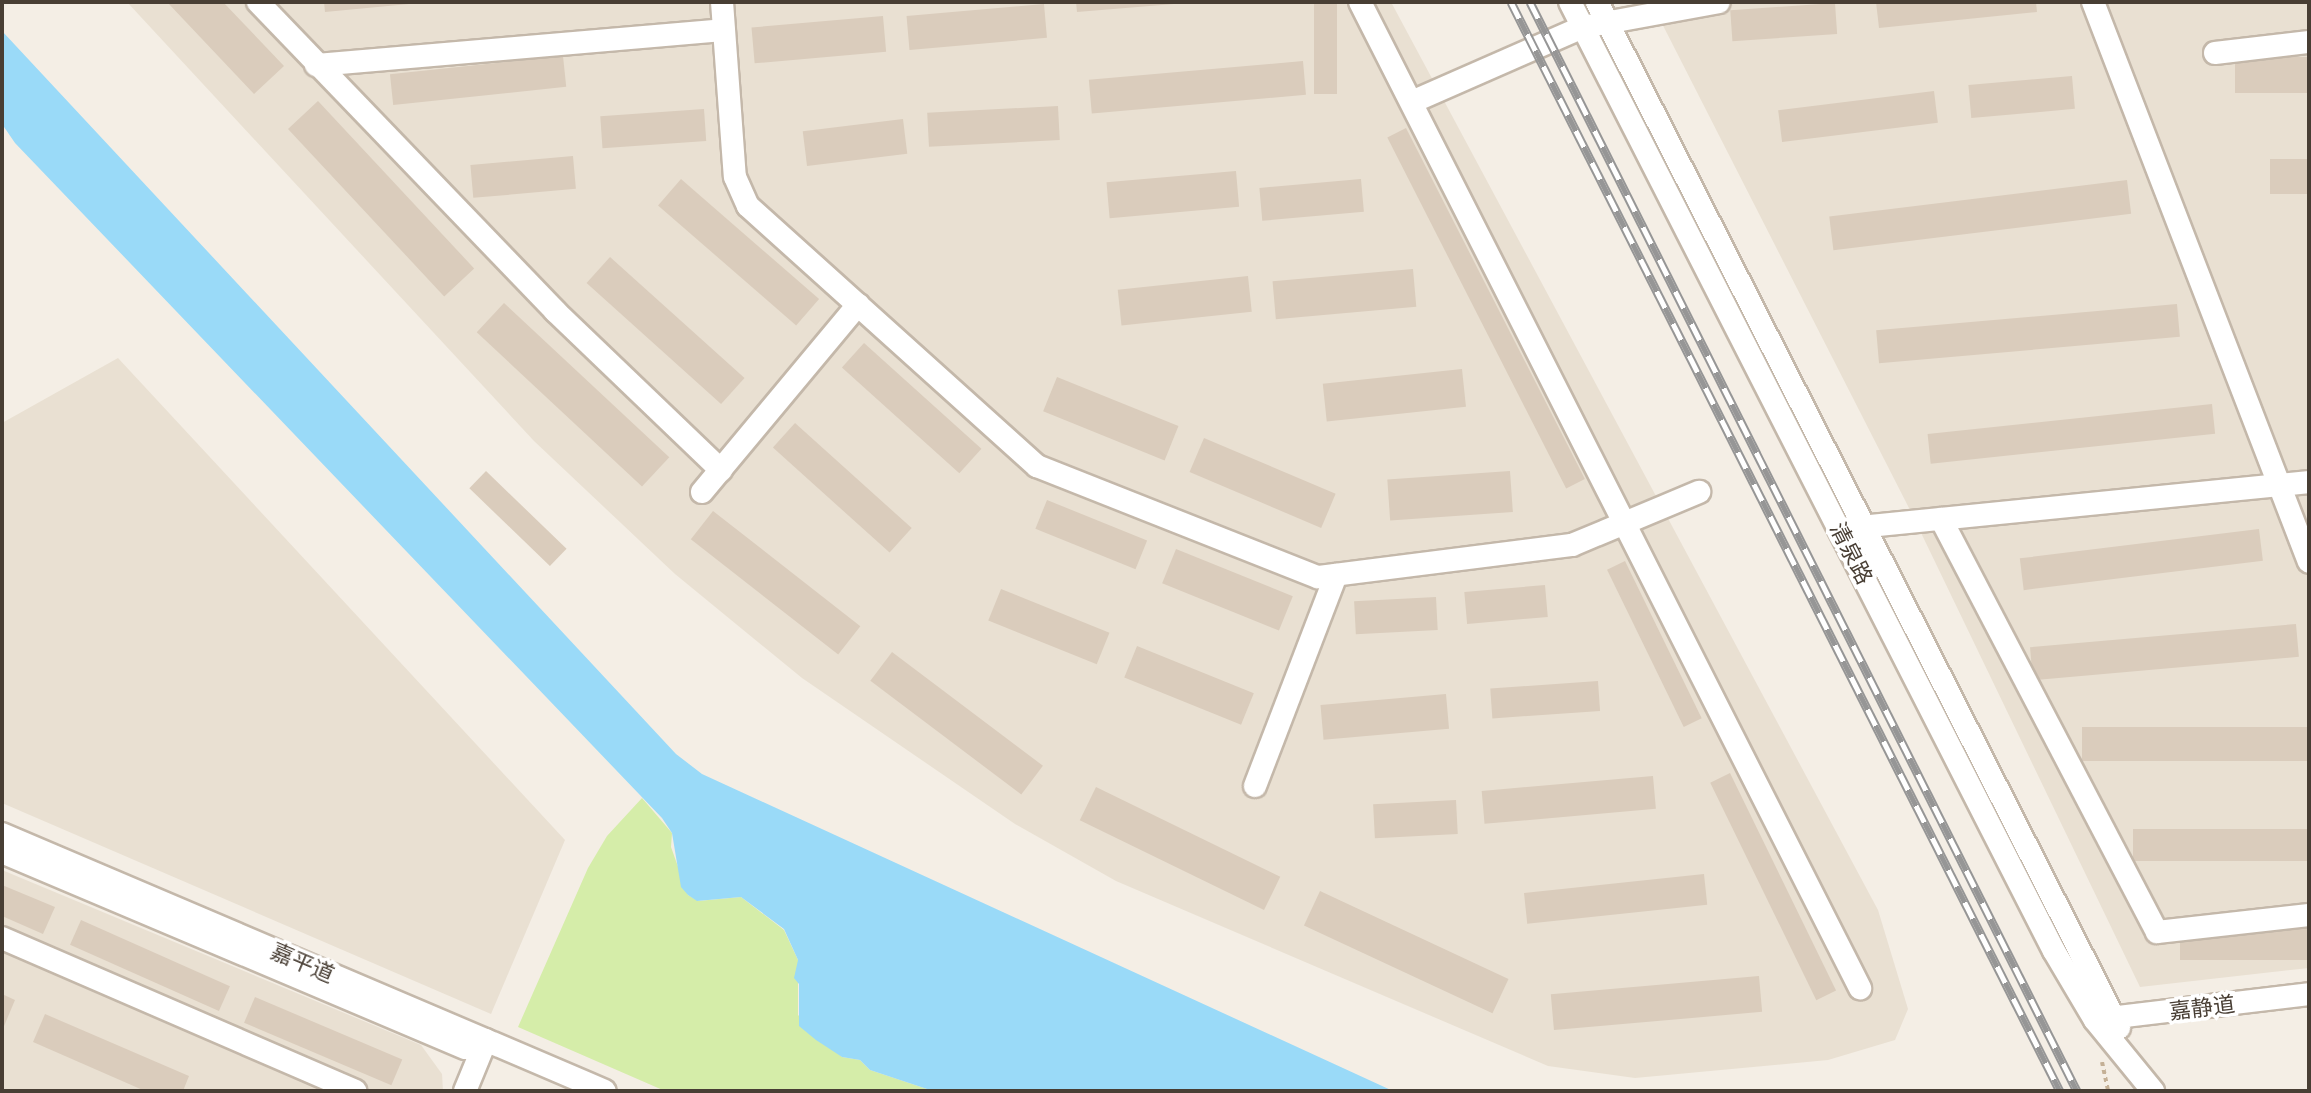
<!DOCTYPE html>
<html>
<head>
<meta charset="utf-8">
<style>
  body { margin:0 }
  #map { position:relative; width:2311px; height:1093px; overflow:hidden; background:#f4eee5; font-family:Barlow,"Noto Sans SC",sans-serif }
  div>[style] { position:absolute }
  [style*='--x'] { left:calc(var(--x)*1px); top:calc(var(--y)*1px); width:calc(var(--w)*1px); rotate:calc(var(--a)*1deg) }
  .residential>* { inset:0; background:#e9e0d2 }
  .green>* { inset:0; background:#d5eda9 }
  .water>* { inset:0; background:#9adaf8 }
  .building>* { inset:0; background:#daccbc; transform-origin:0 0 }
  .path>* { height:4px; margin-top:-2px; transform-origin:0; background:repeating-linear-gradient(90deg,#c4b096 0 4px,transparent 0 8px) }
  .roads { filter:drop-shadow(2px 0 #c4b8aa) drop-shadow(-2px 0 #c4b8aa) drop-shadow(0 2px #c4b8aa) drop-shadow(0 -2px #c4b8aa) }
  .minor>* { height:22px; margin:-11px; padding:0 11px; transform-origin:11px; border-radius:11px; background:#fff }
  .rail>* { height:9px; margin-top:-4.5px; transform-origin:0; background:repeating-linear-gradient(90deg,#fff 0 18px,#969696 0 36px); box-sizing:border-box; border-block:2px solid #969696 }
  span { translate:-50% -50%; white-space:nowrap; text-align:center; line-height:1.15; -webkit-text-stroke:7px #fff; paint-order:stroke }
  .street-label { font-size:22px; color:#483e34 }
  .frame { position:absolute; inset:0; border:4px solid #483e34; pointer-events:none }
</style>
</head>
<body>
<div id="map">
  <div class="residential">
    <i style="clip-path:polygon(127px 2px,1391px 2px,1878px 910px,1908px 1009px,1895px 1040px,1828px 1060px,1635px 1078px,1548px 1066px,1116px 881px,1015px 824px,802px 678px,675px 574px,534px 441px)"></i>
    <i style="clip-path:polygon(1651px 2px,2309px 2px,2309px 968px,2140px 987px,1910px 510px)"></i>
    <i style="clip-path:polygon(118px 358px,565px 840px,491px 1014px,2px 803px,2px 423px)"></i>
    <i style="clip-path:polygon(2px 870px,421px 1045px,442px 1074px,443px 1091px,2px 1091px)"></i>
  </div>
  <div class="green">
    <i style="clip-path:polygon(642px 798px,672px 833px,671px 847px,688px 895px,698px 901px,741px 897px,784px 930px,798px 960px,798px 1015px,842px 1057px,860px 1060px,870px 1070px,933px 1091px,665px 1091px,518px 1027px,588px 868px,607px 836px)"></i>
  </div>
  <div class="water">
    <i style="clip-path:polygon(2px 31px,676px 754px,702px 774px,1393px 1091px,933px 1091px,870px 1070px,860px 1060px,842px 1057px,816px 1040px,799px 1026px,799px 984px,794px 978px,798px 960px,784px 929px,741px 897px,697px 901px,688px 895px,681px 887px,672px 833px,662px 818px,15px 143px,2px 124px)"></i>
  </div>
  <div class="building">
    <i style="clip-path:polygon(167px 2px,223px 2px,284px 66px,254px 94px)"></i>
    <i style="clip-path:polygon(324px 2px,409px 2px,409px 4px,325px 12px)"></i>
    <i style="clip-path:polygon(1076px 2px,1174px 2px,1174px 4px,1077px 12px)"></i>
    <i style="left:1314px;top:2px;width:23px;height:92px"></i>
    <i style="clip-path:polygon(1876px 2px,2036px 2px,2037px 12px,1879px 28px)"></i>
    <i style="left:1835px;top:3px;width:31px;height:105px;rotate:86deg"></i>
    <i style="left:1044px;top:4px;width:34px;height:138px;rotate:85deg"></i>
    <i style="left:883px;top:16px;width:36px;height:132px;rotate:85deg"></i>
    <i style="left:563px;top:56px;width:31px;height:174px;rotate:84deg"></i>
    <i style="left:2309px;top:57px;width:36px;height:74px;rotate:90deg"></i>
    <i style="left:1303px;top:61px;width:34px;height:215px;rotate:85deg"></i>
    <i style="left:2072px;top:76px;width:33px;height:104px;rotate:85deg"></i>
    <i style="left:1934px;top:91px;width:32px;height:157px;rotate:83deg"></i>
    <i style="left:318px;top:101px;width:229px;height:41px;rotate:47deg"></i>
    <i style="left:1058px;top:106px;width:34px;height:131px;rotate:87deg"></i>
    <i style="left:704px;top:109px;width:32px;height:104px;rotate:86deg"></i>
    <i style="left:903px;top:119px;width:35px;height:101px;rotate:83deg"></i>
    <i style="left:1406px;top:128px;width:394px;height:21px;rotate:63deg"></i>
    <i style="left:573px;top:156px;width:33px;height:103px;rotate:85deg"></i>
    <i style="left:2309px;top:159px;width:35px;height:39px;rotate:90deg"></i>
    <i style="left:1236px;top:171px;width:36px;height:130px;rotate:85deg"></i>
    <i style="left:681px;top:179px;width:183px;height:35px;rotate:41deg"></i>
    <i style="left:1361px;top:179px;width:33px;height:102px;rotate:85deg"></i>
    <i style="left:2127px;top:180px;width:34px;height:300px;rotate:83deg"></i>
    <i style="left:610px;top:257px;width:181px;height:35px;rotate:42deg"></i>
    <i style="left:1413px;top:269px;width:38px;height:141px;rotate:85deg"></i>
    <i style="left:1248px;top:276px;width:36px;height:131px;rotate:84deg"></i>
    <i style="left:504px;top:303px;width:226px;height:40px;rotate:43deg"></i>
    <i style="left:2177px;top:304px;width:33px;height:302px;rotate:85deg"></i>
    <i style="left:864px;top:343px;width:158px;height:33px;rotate:42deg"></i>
    <i style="left:1462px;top:369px;width:38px;height:140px;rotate:84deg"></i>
    <i style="left:1057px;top:377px;width:131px;height:37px;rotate:22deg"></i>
    <i style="left:2212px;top:404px;width:30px;height:286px;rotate:84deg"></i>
    <i style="left:795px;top:423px;width:157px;height:33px;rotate:42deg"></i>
    <i style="left:1204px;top:438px;width:143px;height:37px;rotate:23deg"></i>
    <i style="left:486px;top:471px;width:112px;height:24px;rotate:44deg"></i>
    <i style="left:1510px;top:471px;width:41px;height:123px;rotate:86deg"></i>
    <i style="left:1047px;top:500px;width:108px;height:31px;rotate:22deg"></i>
    <i style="left:713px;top:511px;width:187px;height:36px;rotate:38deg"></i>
    <i style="left:2259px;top:529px;width:32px;height:241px;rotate:83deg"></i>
    <i style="left:1176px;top:549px;width:126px;height:37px;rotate:22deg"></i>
    <i style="left:1625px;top:561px;width:175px;height:20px;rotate:64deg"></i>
    <i style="left:1545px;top:585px;width:32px;height:81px;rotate:85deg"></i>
    <i style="left:1001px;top:589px;width:117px;height:34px;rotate:22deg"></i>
    <i style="left:1436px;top:597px;width:33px;height:82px;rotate:87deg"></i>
    <i style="left:2296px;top:624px;width:33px;height:267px;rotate:85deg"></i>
    <i style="left:1137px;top:646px;width:126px;height:34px;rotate:22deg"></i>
    <i style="left:892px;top:652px;width:189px;height:36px;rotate:37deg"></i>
    <i style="left:1598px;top:681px;width:30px;height:108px;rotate:86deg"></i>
    <i style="left:1446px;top:694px;width:35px;height:126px;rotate:85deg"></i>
    <i style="left:2309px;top:727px;width:34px;height:227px;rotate:90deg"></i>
    <i style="left:1730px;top:773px;width:242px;height:22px;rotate:64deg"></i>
    <i style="left:1653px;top:776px;width:33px;height:172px;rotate:85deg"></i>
    <i style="left:1096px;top:787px;width:205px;height:37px;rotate:26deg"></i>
    <i style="left:1456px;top:800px;width:34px;height:83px;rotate:87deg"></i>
    <i style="left:2309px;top:829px;width:32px;height:176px;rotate:90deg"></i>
    <i style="left:1704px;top:874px;width:31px;height:181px;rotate:84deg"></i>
    <i style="clip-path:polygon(2px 885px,55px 907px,43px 934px,2px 916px)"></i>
    <i style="left:1320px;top:891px;width:208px;height:38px;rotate:25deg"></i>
    <i style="left:81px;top:920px;width:163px;height:27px;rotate:24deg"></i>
    <i style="left:2309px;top:927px;width:33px;height:129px;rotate:90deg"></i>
    <i style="left:1759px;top:976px;width:36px;height:209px;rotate:85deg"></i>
    <i style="clip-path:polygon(2px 994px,15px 1000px,2px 1031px)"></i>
    <i style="left:255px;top:997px;width:160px;height:28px;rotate:23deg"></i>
    <i style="clip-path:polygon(45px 1014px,189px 1076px,183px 1091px,145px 1091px,33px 1042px)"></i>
  </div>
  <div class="path">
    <i style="--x:2102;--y:1062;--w:30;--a:78"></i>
  </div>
  <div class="roads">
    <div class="minor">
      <i style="--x:258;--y:2;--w:429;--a:46.1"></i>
      <i style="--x:555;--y:311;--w:230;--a:43.8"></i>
      <i style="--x:722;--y:2;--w:175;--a:85.8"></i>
      <i style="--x:735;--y:177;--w:32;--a:66"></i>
      <i style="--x:748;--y:206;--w:389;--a:42"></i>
      <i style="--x:1037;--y:466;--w:302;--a:21.6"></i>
      <i style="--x:1318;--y:577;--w:256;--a:-7.2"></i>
      <i style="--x:1572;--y:545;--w:138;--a:-22.7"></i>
      <i style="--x:1360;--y:2;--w:1106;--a:63.11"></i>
      <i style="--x:1570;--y:2;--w:1065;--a:62.98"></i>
      <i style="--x:2054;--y:951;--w:80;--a:59.3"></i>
      <i style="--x:2095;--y:1020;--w:92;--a:50.8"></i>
      <i style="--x:1597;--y:2;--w:1151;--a:63.03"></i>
      <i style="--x:2093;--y:2;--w:600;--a:68.91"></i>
      <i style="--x:2215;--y:53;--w:95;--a:-6.7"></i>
      <i style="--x:316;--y:65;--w:409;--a:-4.9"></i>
      <i style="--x:1412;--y:102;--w:187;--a:-23.7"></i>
      <i style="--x:1583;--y:27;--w:138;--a:-10.4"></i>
      <i style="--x:702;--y:492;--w:244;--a:-50.2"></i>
      <i style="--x:1941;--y:519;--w:466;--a:62.4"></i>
      <i style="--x:2157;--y:932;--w:153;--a:-6.4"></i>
      <i style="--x:1849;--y:528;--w:462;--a:-5.7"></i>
      <i style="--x:1255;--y:786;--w:226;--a:-69"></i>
      <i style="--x:2;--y:834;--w:655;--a:23.08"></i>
      <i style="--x:2;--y:852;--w:503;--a:22.94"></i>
      <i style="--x:2;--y:938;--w:385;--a:23.4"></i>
      <i style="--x:2100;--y:1019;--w:210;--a:-6.8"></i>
      <i style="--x:465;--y:1091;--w:55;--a:-67.6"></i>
    </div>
  </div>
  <div class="rail">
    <i style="--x:1511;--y:2;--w:1220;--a:63.25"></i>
    <i style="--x:1530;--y:2;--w:1219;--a:63.33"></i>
  </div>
  <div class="street-label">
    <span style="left:1852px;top:553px;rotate:63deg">清泉路</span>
    <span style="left:303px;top:962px;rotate:23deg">嘉平道</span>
    <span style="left:2202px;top:1007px;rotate:-7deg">嘉静道</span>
  </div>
  <div class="frame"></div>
</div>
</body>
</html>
